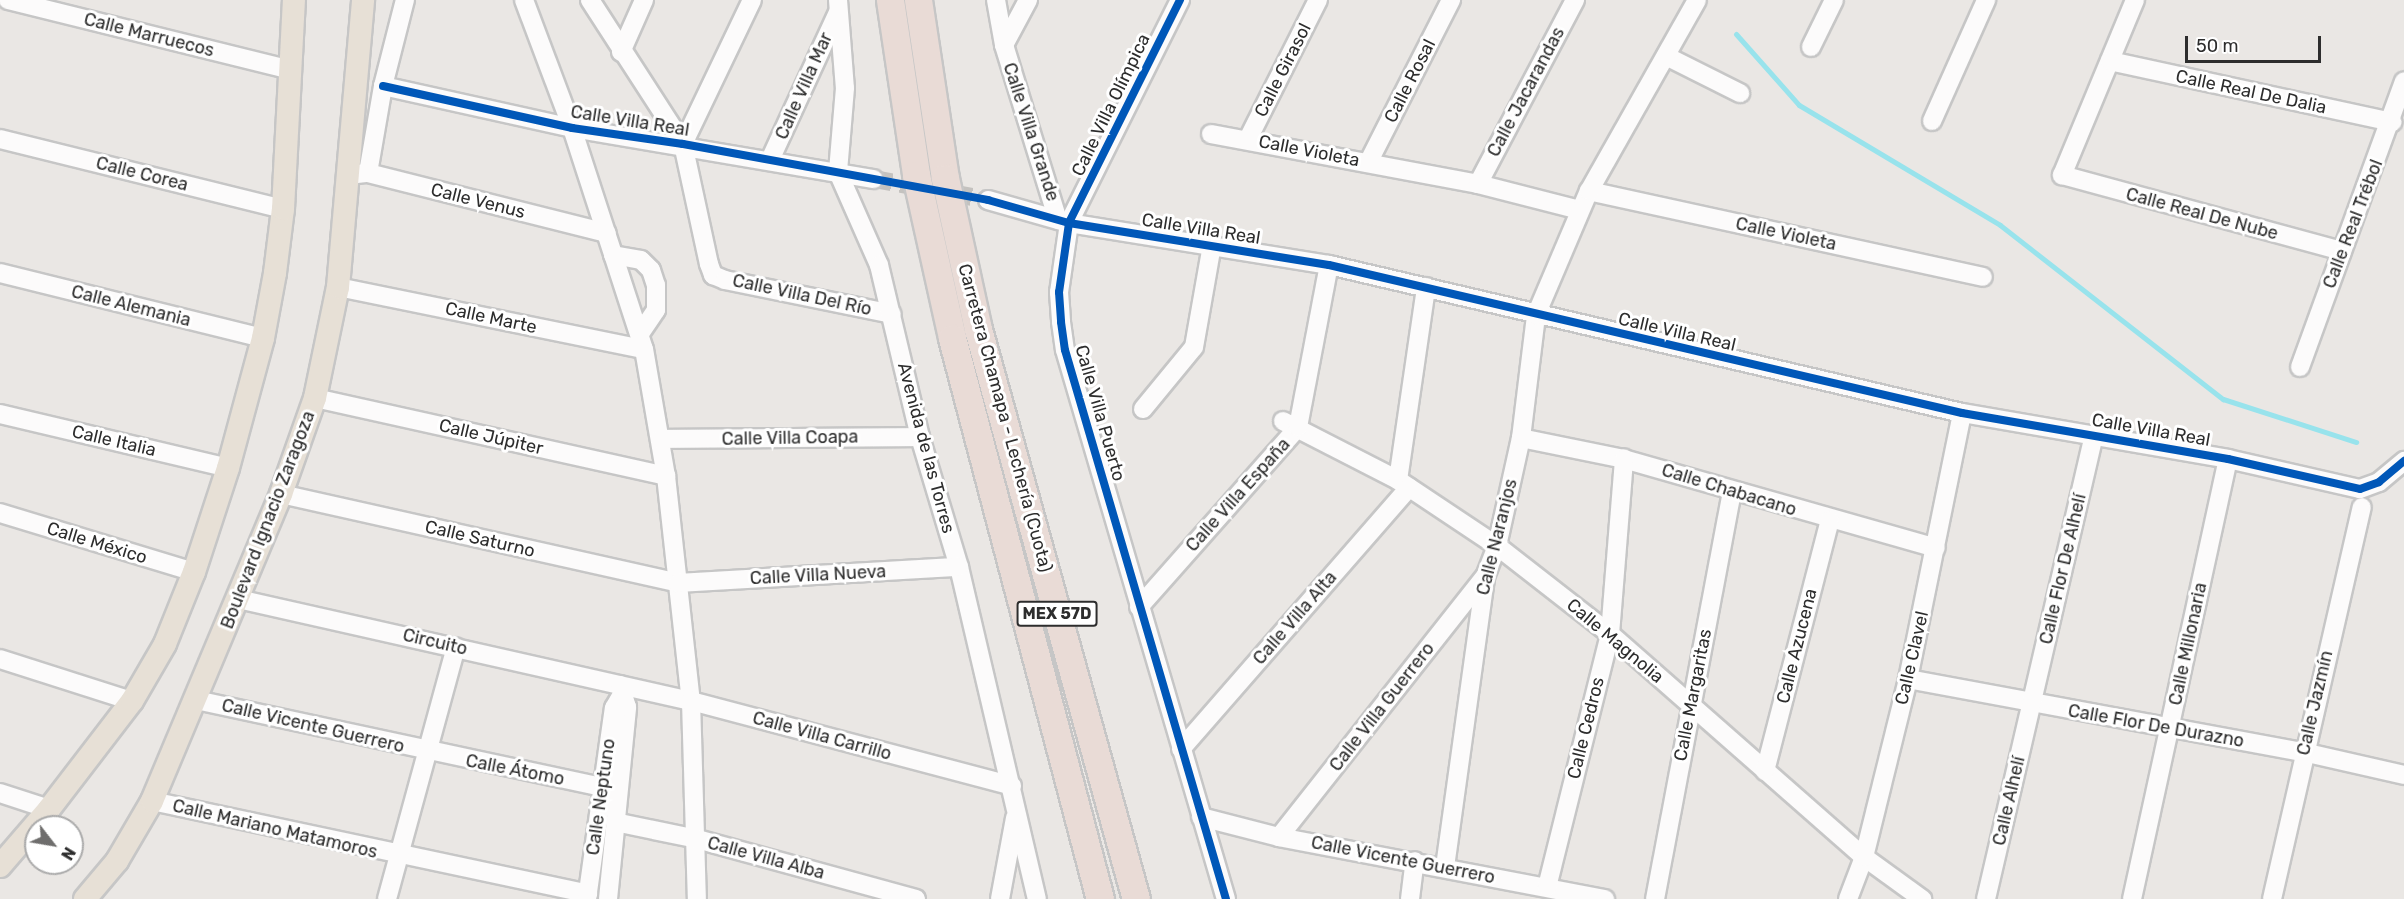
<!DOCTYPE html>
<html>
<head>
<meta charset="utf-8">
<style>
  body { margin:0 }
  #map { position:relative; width:2404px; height:899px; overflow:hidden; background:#eae7e4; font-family:Rubik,sans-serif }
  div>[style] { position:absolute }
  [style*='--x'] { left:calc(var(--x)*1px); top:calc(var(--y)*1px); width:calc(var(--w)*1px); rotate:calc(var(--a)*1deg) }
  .stream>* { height:5px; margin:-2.5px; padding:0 2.5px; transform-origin:2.5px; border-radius:2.5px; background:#98e3ec }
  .minor-tunnel>* { height:18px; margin-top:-9px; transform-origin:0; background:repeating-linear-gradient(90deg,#c4c2bf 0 18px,transparent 0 27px) }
  .roads { filter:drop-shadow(2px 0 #c6c6c6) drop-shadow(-2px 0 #c6c6c6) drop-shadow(0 2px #c6c6c6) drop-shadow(0 -2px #c6c6c6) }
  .minor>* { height:18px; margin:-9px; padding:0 9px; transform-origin:9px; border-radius:9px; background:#fcfbfb }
  .major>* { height:22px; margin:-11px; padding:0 11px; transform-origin:11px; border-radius:11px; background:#e7e0d6 }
  .highway>* { height:27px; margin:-13.5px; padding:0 13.5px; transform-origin:13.5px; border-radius:13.5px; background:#e9dbd6 }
  .cycleway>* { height:8px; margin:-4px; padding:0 4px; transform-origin:4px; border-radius:4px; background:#0057b8 }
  span { translate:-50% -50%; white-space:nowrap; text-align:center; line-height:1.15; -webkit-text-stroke:6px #fff; paint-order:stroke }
  .shield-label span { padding:2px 4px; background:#fff; border:2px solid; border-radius:4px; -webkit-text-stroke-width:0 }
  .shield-label { font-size:16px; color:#2d2d2d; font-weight:700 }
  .street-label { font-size:18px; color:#2d2d2d }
  .north { position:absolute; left:24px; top:815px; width:60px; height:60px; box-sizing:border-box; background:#fff; border:2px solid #ababab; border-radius:50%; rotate:121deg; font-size:16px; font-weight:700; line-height:24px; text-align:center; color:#2d2d2d }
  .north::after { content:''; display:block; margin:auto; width:21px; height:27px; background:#6f6e6d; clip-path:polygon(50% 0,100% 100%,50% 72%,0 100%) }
  .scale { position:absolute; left:2185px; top:36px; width:136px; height:27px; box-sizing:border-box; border:3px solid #2d2d2d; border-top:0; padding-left:8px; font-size:18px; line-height:21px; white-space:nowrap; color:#2d2d2d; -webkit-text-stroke:4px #fff; paint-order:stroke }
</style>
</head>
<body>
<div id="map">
  <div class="stream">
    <i style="--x:1736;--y:34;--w:95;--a:48.4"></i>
    <i style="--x:1799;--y:105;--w:234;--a:30.8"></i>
    <i style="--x:2000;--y:225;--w:283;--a:38"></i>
    <i style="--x:2223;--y:399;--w:140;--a:17.9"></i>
  </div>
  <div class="minor-tunnel">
    <i style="--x:874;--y:179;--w:116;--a:10.4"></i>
  </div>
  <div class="roads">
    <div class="minor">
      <i style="--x:8;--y:0;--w:291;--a:13.9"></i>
      <i style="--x:524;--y:0;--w:137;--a:69.4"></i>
      <i style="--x:572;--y:128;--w:232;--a:72"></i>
      <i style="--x:644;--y:349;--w:129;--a:80.2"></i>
      <i style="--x:666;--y:476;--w:226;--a:83.7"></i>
      <i style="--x:691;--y:701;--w:198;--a:88.3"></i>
      <i style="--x:590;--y:0;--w:171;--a:57.1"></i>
      <i style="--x:752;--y:0;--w:160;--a:115.6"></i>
      <i style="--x:683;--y:144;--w:123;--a:77.8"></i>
      <i style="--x:709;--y:264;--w:12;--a:70"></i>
      <i style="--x:713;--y:275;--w:13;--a:23"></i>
      <i style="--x:725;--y:280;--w:170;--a:11.5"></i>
      <i style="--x:838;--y:0;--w:88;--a:85.5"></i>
      <i style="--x:845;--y:88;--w:84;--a:94.8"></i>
      <i style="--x:838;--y:172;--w:102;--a:66.2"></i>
      <i style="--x:879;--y:265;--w:177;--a:76.6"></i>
      <i style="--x:920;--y:437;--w:136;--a:73.3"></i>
      <i style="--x:959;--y:567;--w:341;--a:76.8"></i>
      <i style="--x:996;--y:0;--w:46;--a:79.9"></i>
      <i style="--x:1004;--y:45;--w:183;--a:72.9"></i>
      <i style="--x:1180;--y:0;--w:249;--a:116.5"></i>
      <i style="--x:1069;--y:223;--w:70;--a:98.2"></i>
      <i style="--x:1059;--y:292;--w:30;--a:86"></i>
      <i style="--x:1061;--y:322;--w:28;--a:82"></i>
      <i style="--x:1065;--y:350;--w:572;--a:73.66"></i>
      <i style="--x:2135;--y:0;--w:190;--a:112.6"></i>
      <i style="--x:2062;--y:175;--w:290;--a:15.2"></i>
      <i style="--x:1004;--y:45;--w:51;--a:-61.9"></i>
      <i style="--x:1811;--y:47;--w:52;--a:-63.9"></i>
      <i style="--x:621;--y:52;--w:57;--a:-66.1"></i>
      <i style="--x:1666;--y:56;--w:83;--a:26.6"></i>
      <i style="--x:2110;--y:61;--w:289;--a:12.2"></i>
      <i style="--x:383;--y:86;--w:194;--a:12.5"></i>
      <i style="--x:572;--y:128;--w:306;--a:9.6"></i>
      <i style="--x:1932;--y:121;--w:133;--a:-65.9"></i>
      <i style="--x:1211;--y:134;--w:272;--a:10.6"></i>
      <i style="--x:1478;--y:184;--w:105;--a:14.3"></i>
      <i style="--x:0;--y:139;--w:292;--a:13.9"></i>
      <i style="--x:1248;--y:139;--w:156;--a:-63.3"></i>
      <i style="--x:770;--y:160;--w:163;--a:-65.3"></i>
      <i style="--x:1368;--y:163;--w:183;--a:-63"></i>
      <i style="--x:368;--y:173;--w:88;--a:-80.2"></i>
      <i style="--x:383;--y:86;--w:89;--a:-75.7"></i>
      <i style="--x:348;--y:175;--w:20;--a:-6"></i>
      <i style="--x:368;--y:173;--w:246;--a:14.1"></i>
      <i style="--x:1478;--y:184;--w:208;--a:-62.2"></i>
      <i style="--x:1589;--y:191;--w:403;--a:12.3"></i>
      <i style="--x:988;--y:200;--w:84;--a:15.9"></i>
      <i style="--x:1069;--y:223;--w:263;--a:9.2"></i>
      <i style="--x:1329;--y:265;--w:650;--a:13.16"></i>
      <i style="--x:1962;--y:413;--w:270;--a:9.8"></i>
      <i style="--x:2228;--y:459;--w:135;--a:12.8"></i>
      <i style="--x:2360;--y:489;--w:20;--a:-20"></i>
      <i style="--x:2379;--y:482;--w:33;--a:-40"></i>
      <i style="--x:613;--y:255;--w:28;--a:10"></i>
      <i style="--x:641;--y:260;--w:14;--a:45"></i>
      <i style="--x:651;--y:270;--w:16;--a:72"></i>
      <i style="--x:656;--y:285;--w:25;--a:90"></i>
      <i style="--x:656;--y:310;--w:29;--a:124"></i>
      <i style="--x:0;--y:273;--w:271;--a:13.9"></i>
      <i style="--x:338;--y:287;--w:312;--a:11.5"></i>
      <i style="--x:2300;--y:367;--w:304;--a:-70"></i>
      <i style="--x:315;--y:398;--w:360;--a:12.5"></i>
      <i style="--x:1143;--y:409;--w:80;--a:-50.6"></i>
      <i style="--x:1194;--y:347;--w:104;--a:-80"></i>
      <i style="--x:0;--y:414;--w:234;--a:13.3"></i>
      <i style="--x:1283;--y:421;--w:129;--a:27.2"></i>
      <i style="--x:1398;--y:480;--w:119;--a:33.7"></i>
      <i style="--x:1497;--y:546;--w:143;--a:37.9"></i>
      <i style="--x:1610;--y:634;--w:338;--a:41.3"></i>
      <i style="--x:1864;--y:857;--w:72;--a:35.9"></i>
      <i style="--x:1521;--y:438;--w:105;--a:11.5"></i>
      <i style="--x:1624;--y:459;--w:324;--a:15.9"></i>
      <i style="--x:660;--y:439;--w:260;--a:-0.4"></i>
      <i style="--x:1398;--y:480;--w:195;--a:-81.7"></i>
      <i style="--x:281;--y:494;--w:407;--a:12.6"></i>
      <i style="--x:678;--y:583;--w:281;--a:-3.3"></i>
      <i style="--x:0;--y:513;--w:203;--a:16.9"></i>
      <i style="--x:238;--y:599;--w:464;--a:12.7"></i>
      <i style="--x:691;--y:701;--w:332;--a:14.8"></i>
      <i style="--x:1139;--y:607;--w:240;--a:-48.5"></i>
      <i style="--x:1298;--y:427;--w:165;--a:-79.2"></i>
      <i style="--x:0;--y:659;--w:139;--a:17.7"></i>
      <i style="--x:1908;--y:679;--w:402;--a:10.5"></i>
      <i style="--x:2303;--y:752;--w:104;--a:12.8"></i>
      <i style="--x:196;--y:700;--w:414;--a:12.1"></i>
      <i style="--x:1181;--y:749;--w:347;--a:-48.9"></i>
      <i style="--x:1765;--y:771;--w:259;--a:-75.5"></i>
      <i style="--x:0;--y:793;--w:52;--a:18.1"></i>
      <i style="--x:152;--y:801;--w:446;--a:12"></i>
      <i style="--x:1201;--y:817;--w:81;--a:14.4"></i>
      <i style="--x:1279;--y:837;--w:332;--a:10.8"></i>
      <i style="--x:615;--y:822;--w:84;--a:11.7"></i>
      <i style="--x:697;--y:839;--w:227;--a:15.3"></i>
      <i style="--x:1279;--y:837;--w:331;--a:-51.7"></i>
      <i style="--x:1445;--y:867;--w:293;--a:-82.1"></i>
      <i style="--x:1485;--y:577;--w:33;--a:-69"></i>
      <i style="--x:1497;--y:546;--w:111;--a:-77.5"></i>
      <i style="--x:1521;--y:438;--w:124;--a:-83"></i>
      <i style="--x:1536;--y:315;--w:135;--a:-66.9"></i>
      <i style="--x:1589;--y:191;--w:219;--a:-60.5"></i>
      <i style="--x:1547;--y:887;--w:261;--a:-76"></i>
      <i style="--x:1610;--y:634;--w:176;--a:-85.4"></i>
      <i style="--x:387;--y:899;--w:261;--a:-74.7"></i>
      <i style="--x:587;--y:899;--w:193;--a:-82"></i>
      <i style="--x:614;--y:708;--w:14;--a:-60"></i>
      <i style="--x:608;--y:899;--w:193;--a:-84.3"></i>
      <i style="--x:627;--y:707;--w:23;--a:-108"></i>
      <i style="--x:1000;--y:899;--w:82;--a:-79.5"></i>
      <i style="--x:1410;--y:899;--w:38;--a:-83"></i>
      <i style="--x:1655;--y:899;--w:415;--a:-79.3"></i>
      <i style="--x:1848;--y:899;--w:45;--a:-69.1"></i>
      <i style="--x:1864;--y:857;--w:183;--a:-76.1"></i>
      <i style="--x:1908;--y:679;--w:271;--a:-78.5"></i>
      <i style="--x:1986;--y:899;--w:476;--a:-76.9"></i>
      <i style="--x:2132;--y:899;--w:450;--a:-77.7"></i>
      <i style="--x:2272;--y:899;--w:402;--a:-77.1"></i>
    </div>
    <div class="major">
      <i style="--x:0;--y:866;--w:75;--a:-49.3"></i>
      <i style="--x:49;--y:809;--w:136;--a:-52.5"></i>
      <i style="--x:132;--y:701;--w:66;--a:-59.9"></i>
      <i style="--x:165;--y:644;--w:78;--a:-68.1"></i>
      <i style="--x:194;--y:572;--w:109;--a:-71.9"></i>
      <i style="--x:228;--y:468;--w:135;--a:-74.9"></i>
      <i style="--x:263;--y:338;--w:66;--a:-79.5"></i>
      <i style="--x:275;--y:273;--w:64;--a:-82.9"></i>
      <i style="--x:283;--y:209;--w:209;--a:-87"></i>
      <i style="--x:85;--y:899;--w:50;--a:-49.9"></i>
      <i style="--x:117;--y:861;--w:69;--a:-59.7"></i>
      <i style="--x:152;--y:801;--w:333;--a:-67.2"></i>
      <i style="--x:281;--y:494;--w:102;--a:-70.5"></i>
      <i style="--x:315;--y:398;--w:113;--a:-78.3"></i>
      <i style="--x:338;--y:287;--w:288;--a:-85"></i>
    </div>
    <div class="highway">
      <i style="--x:890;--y:0;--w:177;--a:81.5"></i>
      <i style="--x:916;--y:175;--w:167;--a:77.5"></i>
      <i style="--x:952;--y:338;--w:580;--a:75.22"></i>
      <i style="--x:918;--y:0;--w:180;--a:81.4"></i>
      <i style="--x:945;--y:178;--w:155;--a:77.7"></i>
      <i style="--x:978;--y:329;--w:591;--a:74.51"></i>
    </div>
  </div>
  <div class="cycleway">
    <i style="--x:1180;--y:0;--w:249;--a:116.5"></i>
    <i style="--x:1069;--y:223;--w:70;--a:98.2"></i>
    <i style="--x:1059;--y:292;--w:30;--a:86"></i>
    <i style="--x:1061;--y:322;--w:28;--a:82"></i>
    <i style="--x:1065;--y:350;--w:572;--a:73.66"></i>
    <i style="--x:383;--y:86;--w:194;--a:12.5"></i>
    <i style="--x:572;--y:128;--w:112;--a:8.2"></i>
    <i style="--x:683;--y:144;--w:310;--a:10.4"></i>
    <i style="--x:988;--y:200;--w:84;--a:15.9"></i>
    <i style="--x:1069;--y:223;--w:263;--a:9.2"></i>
    <i style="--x:1329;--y:265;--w:650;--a:13.16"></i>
    <i style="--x:1962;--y:413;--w:270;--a:9.8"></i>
    <i style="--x:2228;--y:459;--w:135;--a:12.8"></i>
    <i style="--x:2360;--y:489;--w:20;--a:-20"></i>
    <i style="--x:2379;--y:482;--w:33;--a:-40"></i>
  </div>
  <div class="shield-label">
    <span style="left:1057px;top:614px">MEX 57D</span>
  </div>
  <div class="street-label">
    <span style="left:149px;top:35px;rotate:14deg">Calle Marruecos</span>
    <span style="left:1283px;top:70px;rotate:-63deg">Calle Girasol</span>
    <span style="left:1410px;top:81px;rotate:-63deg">Calle Rosal</span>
    <span style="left:804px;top:86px;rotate:-66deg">Calle Villa Mar</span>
    <span style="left:1526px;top:92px;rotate:-62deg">Calle Jacarandas</span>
    <span style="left:2251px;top:92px;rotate:12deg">Calle Real De Dalia</span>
    <span style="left:1111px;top:105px;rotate:-64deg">Calle Villa Olímpica</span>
    <span style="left:630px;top:121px;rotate:9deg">Calle Villa Real</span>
    <span style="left:1031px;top:132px;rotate:72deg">Calle Villa Grande</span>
    <span style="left:1309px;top:151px;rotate:11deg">Calle Violeta</span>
    <span style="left:142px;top:174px;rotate:14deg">Calle Corea</span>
    <span style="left:478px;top:201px;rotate:14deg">Calle Venus</span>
    <span style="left:2202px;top:214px;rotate:15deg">Calle Real De Nube</span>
    <span style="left:2353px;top:224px;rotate:-69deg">Calle Real Trébol</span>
    <span style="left:1201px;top:229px;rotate:9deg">Calle Villa Real</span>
    <span style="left:1786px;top:234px;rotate:12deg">Calle Violeta</span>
    <span style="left:802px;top:295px;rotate:12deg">Calle Villa Del Río</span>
    <span style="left:131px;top:306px;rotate:14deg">Calle Alemania</span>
    <span style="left:491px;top:318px;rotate:12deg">Calle Marte</span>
    <span style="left:1677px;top:332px;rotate:13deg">Calle Villa Real</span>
    <span style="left:1100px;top:413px;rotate:74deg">Calle Villa Puerto</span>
    <span style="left:1005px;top:418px;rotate:75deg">Carretera Chamapa - Lechería (Cuota)</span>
    <span style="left:2151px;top:430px;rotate:10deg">Calle Villa Real</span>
    <span style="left:491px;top:437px;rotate:13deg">Calle Júpiter</span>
    <span style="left:790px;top:438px;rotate:-1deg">Calle Villa Coapa</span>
    <span style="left:114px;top:441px;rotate:13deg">Calle Italia</span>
    <span style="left:926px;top:448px;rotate:75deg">Avenida de las Torres</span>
    <span style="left:1729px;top:490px;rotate:17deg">Calle Chabacano</span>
    <span style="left:1238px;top:495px;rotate:-48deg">Calle Villa España</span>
    <span style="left:268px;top:520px;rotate:-69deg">Boulevard Ignacio Zaragoza</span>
    <span style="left:1497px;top:537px;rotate:-76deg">Calle Naranjos</span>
    <span style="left:480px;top:539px;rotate:13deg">Calle Saturno</span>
    <span style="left:97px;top:543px;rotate:17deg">Calle México</span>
    <span style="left:2063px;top:569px;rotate:-77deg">Calle Flor De Alhelí</span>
    <span style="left:818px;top:575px;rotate:-3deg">Calle Villa Nueva</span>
    <span style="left:1295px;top:618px;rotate:-49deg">Calle Villa Alta</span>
    <span style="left:1615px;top:641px;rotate:40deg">Calle Magnolia</span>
    <span style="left:435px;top:642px;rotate:13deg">Circuito</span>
    <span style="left:2188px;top:644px;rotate:-78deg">Calle Millonaria</span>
    <span style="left:1797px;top:646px;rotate:-76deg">Calle Azucena</span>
    <span style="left:1912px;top:658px;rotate:-77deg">Calle Clavel</span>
    <span style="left:1693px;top:695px;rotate:-79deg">Calle Margaritas</span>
    <span style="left:2315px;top:703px;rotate:-77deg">Calle Jazmín</span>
    <span style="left:1382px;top:707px;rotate:-52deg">Calle Villa Guerrero</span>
    <span style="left:313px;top:726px;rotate:13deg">Calle Vicente Guerrero</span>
    <span style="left:2156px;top:726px;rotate:10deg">Calle Flor De Durazno</span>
    <span style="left:1586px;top:728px;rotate:-76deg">Calle Cedros</span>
    <span style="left:822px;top:736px;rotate:15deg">Calle Villa Carrillo</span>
    <span style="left:515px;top:770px;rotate:11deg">Calle Átomo</span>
    <span style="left:601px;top:797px;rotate:-82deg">Calle Neptuno</span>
    <span style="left:2009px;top:801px;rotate:-77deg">Calle Alhelí</span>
    <span style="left:275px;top:829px;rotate:13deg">Calle Mariano Matamoros</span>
    <span style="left:766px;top:858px;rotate:15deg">Calle Villa Alba</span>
    <span style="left:1403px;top:860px;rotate:11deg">Calle Vicente Guerrero</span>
  </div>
  <div class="north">N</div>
  <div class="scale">50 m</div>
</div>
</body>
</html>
